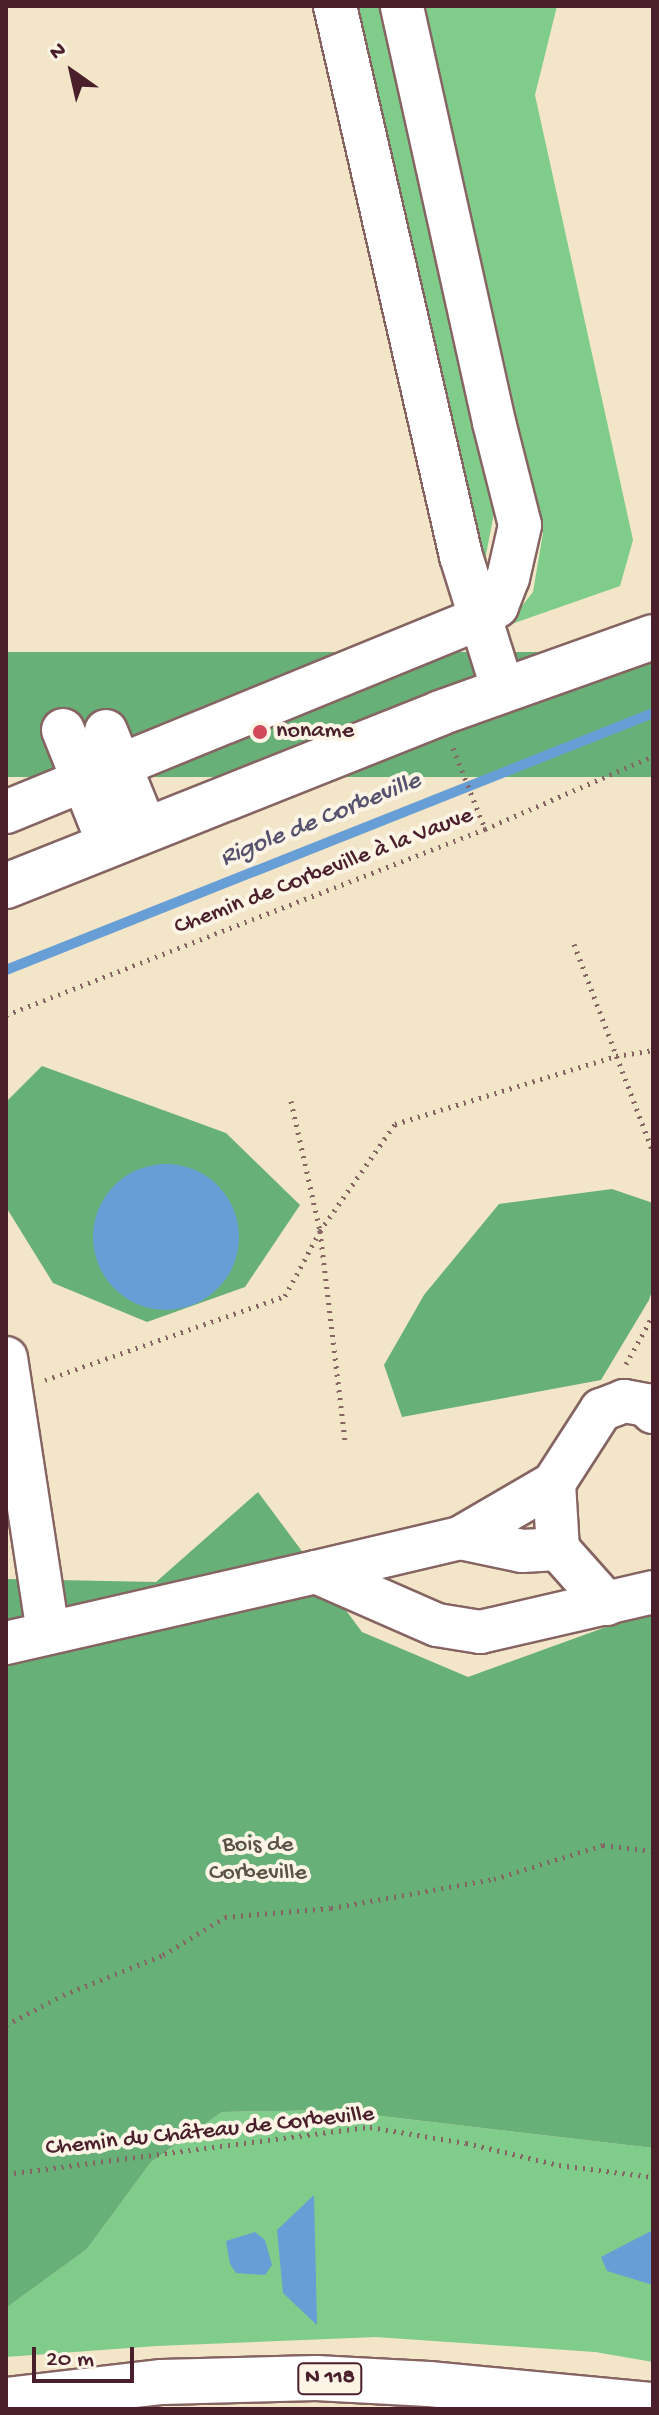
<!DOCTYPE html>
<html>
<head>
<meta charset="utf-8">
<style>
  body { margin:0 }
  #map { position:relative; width:659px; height:2415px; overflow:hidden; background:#f2e5c8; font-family:"Gochi Hand",sans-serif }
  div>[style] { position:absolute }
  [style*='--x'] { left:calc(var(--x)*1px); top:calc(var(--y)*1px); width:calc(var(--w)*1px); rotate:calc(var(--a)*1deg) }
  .green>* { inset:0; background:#7fcc8b }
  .forest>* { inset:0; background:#67b077; transform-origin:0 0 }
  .water>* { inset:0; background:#679ed5 }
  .round { border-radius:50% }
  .stream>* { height:10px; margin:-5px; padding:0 5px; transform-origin:5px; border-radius:5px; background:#679ed5 }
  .path>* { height:5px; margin-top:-2.5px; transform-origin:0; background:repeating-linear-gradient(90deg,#856462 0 2px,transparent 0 8px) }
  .roads { filter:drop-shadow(2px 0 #856462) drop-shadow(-2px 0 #856462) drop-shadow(0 2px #856462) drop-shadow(0 -2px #856462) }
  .minor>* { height:42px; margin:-21px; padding:0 21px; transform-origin:21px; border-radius:21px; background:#fff }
  .major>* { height:44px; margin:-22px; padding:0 22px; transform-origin:22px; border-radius:22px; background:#fff }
  .highway>* { height:44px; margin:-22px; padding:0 22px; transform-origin:22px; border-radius:22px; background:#fff }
  .dots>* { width:22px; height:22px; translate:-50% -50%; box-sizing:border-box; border:4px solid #fcf5e5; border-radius:50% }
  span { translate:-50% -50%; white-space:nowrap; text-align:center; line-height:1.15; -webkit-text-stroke:8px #fcf5e5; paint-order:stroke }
  .shield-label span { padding:2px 6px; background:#fcf5e5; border:2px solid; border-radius:6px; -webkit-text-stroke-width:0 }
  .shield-label { font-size:22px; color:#4a1f2b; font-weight:700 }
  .poi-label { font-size:24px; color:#4a1f2b }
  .left { translate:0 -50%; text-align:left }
  .street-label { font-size:24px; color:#4a1f2b }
  .park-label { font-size:24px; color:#5a5348 }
  .water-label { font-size:26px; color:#56526f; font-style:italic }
  .frame { position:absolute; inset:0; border:8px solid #4a1f2b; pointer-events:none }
  .north { position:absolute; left:32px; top:32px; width:80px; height:80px; -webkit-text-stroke:6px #fcf5e5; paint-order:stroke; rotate:326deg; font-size:22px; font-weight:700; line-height:32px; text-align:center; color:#4a1f2b }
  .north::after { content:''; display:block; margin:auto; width:28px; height:36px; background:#4a1f2b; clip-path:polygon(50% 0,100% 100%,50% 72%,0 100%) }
  .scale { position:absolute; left:32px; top:2347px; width:102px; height:36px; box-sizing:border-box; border:4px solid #4a1f2b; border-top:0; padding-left:10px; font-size:24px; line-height:28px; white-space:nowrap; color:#4a1f2b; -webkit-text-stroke:6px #fcf5e5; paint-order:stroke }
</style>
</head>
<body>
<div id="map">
  <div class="green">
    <i style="clip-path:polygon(355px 6px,381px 6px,495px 508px,485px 560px)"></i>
    <i style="clip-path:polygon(424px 6px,557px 6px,535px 95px,633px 540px,620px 586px,506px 626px,533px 592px,543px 533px)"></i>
    <i style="clip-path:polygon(330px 2110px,653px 2148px,653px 2362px,595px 2352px,376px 2337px,156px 2346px,6px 2357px,6px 2308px,87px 2249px,151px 2162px,222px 2112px)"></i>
  </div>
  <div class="forest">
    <i style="left:653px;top:652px;width:125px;height:697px;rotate:90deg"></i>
    <i style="clip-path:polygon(42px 1066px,226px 1133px,300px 1205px,245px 1287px,147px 1322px,53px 1283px,6px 1207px,6px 1102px)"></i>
    <i style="clip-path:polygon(612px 1189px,653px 1203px,653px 1287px,649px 1300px,601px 1380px,402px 1417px,384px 1365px,424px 1295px,499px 1204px)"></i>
    <i style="clip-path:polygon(258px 1492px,362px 1632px,468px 1677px,653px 1610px,653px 2148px,330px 2110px,222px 2112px,151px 2162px,87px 2249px,6px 2308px,6px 1579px,156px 1582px)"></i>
  </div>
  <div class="water">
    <i class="round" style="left:93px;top:1164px;width:146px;height:146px"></i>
    <i style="clip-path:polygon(314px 2195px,317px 2325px,283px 2293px,277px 2230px)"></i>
    <i style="clip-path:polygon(653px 2230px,653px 2285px,607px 2271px,601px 2257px)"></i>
    <i style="clip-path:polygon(255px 2232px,265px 2240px,272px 2265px,265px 2275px,236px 2273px,230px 2264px,226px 2241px)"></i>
  </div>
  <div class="stream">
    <i style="--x:6;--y:970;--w:696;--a:-21.66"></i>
  </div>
  <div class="path">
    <i style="--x:453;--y:748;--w:87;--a:68.4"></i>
    <i style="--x:574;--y:944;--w:222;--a:69.2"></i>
    <i style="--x:6;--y:1015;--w:514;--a:-21.22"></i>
    <i style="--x:485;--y:829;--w:183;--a:-23.5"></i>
    <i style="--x:291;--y:1101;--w:133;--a:77.4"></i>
    <i style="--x:320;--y:1231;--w:210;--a:83.2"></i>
    <i style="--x:626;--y:1364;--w:56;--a:-61.1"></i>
    <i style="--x:45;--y:1380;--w:254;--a:-19.3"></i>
    <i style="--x:285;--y:1296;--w:74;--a:-61.7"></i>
    <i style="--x:320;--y:1231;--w:131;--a:-55"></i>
    <i style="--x:395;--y:1124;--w:231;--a:-17.1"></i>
    <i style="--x:616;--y:1056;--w:37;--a:-9"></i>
    <i style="--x:6;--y:2025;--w:64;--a:-27.8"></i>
    <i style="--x:63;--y:1995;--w:108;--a:-21.8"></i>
    <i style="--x:163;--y:1955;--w:73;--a:-31.5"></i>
    <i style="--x:225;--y:1917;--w:106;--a:-4.9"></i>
    <i style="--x:331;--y:1908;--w:166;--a:-10.1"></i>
    <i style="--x:494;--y:1879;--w:114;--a:-17.3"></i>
    <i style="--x:603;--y:1845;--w:50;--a:6.8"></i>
    <i style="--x:6;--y:2174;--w:367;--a:-7.4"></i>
    <i style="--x:370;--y:2127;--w:97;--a:9.5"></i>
    <i style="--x:466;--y:2143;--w:96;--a:13.3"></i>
    <i style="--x:559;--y:2165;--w:95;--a:7.3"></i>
  </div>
  <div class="roads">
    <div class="minor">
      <i style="--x:335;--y:6;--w:564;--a:77.1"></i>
      <i style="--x:461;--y:556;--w:140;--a:72.6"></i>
      <i style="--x:63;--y:730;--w:124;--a:68.2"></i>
      <i style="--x:106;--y:731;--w:107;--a:68"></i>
      <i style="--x:6;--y:812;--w:510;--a:-22.24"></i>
      <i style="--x:478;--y:619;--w:23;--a:-34"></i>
      <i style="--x:497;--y:606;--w:30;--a:-69"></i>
      <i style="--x:508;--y:578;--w:54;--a:-77.2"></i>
      <i style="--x:520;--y:525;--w:106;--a:-104.2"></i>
      <i style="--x:494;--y:422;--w:426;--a:-102.5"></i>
      <i style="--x:6;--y:1358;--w:278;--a:81.3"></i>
      <i style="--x:460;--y:1538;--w:63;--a:11.8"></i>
      <i style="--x:522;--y:1551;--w:36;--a:-3"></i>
      <i style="--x:316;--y:1572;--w:148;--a:-13.3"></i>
      <i style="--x:460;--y:1538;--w:109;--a:-30.3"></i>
      <i style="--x:607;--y:1604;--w:74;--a:-131.7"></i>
      <i style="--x:558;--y:1549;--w:66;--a:-93.5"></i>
      <i style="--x:554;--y:1483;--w:87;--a:-57.2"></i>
      <i style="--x:601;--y:1410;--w:25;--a:-21"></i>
      <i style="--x:624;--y:1401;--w:22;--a:10"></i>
      <i style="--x:646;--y:1405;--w:10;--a:45"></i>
      <i style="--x:6;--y:1643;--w:318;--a:-12.9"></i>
      <i style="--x:316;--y:1572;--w:132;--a:23.7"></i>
      <i style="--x:437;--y:1625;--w:44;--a:9.2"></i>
      <i style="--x:480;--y:1632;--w:178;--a:-13"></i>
    </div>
    <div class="major">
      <i style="--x:6;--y:886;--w:467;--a:-21.7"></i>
      <i style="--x:440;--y:713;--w:226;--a:-19.6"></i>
    </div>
    <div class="highway">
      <i style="--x:6;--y:2400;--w:157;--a:-6.6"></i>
      <i style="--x:162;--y:2382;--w:154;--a:-1.5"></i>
      <i style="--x:316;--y:2378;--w:113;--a:3"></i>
      <i style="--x:429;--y:2384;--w:225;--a:5.4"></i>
    </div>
  </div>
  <div class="dots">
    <i style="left:260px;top:732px;background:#d1495b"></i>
  </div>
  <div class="shield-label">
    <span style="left:330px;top:2379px">N 118</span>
  </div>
  <div class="poi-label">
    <span class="left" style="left:276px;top:732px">noname</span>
  </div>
  <div class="street-label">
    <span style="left:324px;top:872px;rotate:-21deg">Chemin de Corbeville à la Vauve</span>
    <span style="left:210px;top:2132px;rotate:-6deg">Chemin du Château de Corbeville</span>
  </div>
  <div class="park-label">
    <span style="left:258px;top:1860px">Bois de<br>Corbeville</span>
  </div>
  <div class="water-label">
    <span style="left:321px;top:821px;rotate:-22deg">Rigole de Corbeville</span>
  </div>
  <div class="frame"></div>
  <div class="north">N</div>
  <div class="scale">20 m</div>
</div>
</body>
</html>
